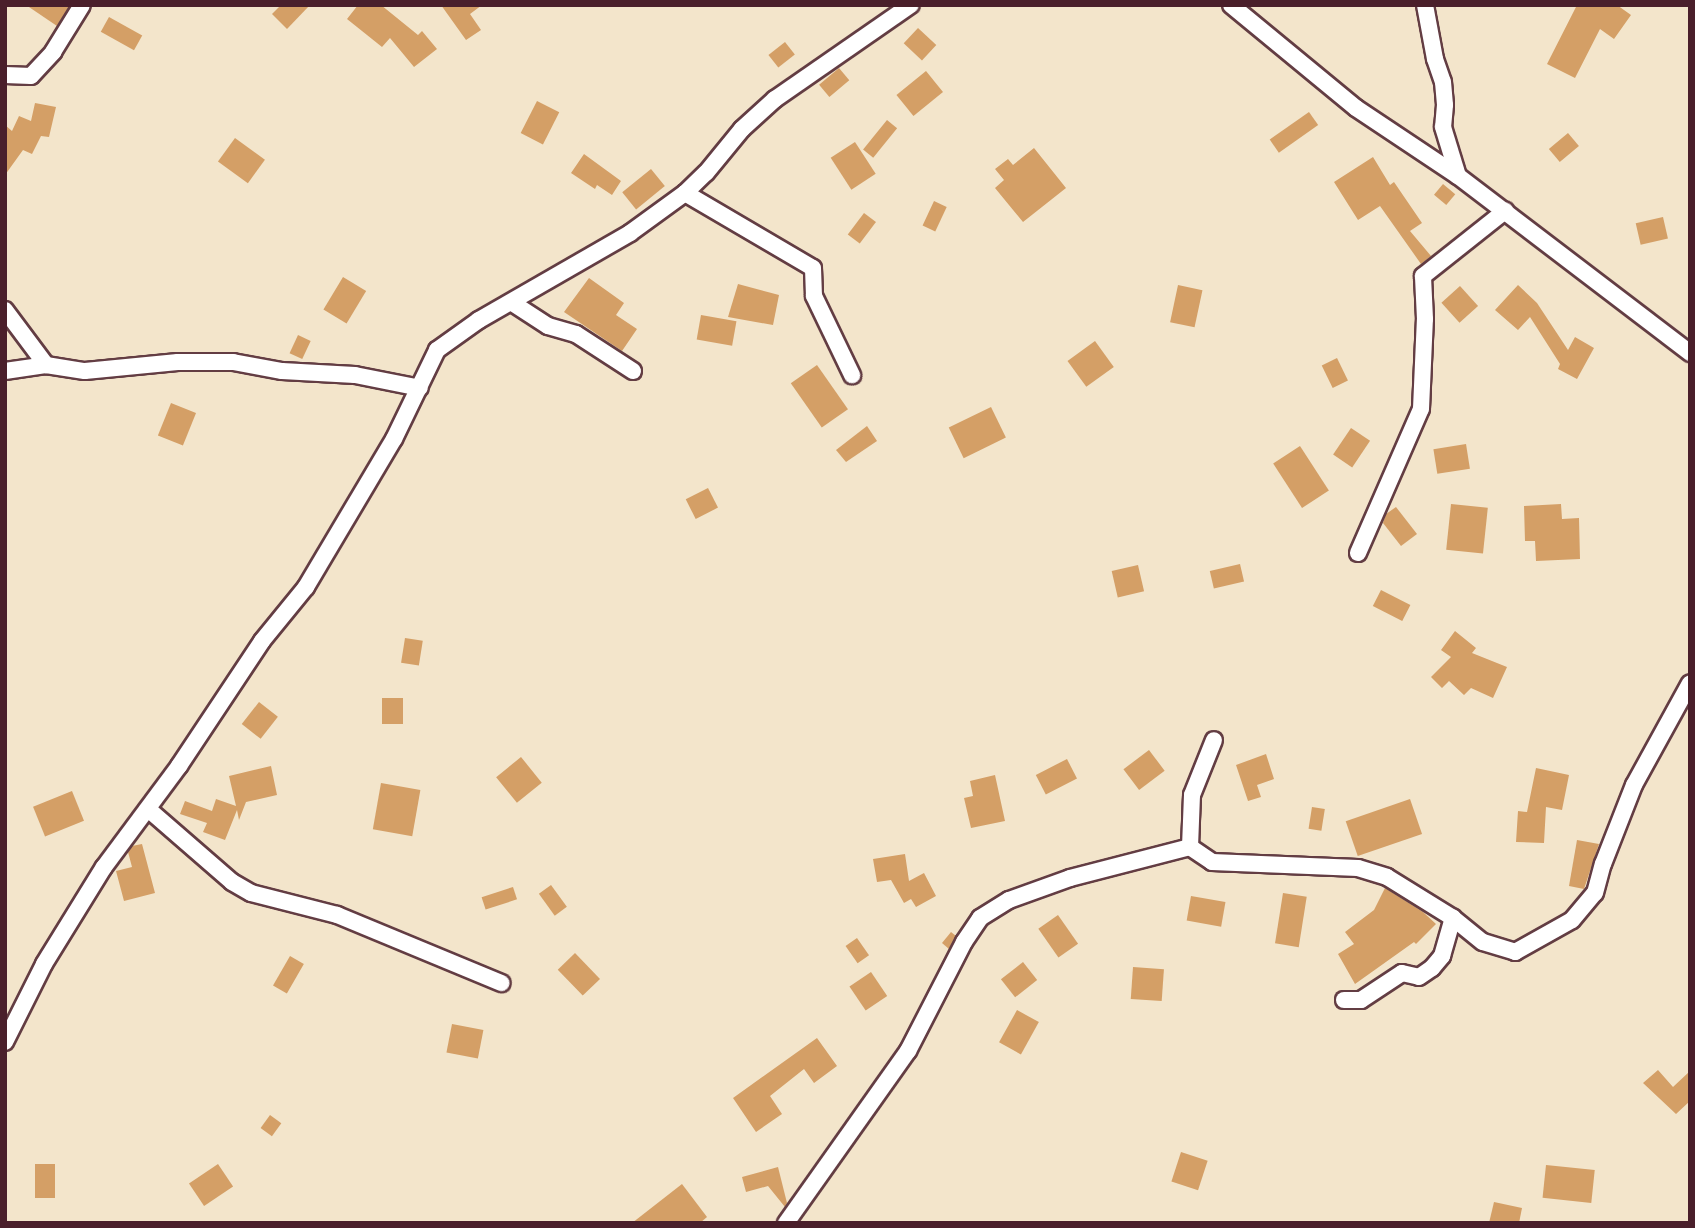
<!DOCTYPE html>
<html>
<head>
<meta charset="utf-8">
<style>
  body { margin:0 }
  #map { position:relative; width:1695px; height:1228px; overflow:hidden; background:#f3e5cb; font-family:"Playpen Sans",sans-serif }
  div>[style] { position:absolute }
  [style*='--x'] { left:calc(var(--x)*1px); top:calc(var(--y)*1px); width:calc(var(--w)*1px); rotate:calc(var(--a)*1deg) }
  .building>* { inset:0; background:#d49f66; transform-origin:0 0 }
  .roads { filter:drop-shadow(2px 0 #633d43) drop-shadow(-2px 0 #633d43) drop-shadow(0 2px #633d43) drop-shadow(0 -2px #633d43) }
  .minor>* { height:16px; margin:-8px; padding:0 8px; transform-origin:8px; border-radius:8px; background:#fff }
  span { translate:-50% -50%; white-space:nowrap; text-align:center; line-height:1.15; -webkit-text-stroke:5px #fdfcf7; paint-order:stroke }
  .frame { position:absolute; inset:0; border:7px solid #4a1f2b; pointer-events:none }
</style>
</head>
<body>
<div id="map">
  <div class="building">
    <i style="clip-path:polygon(26px 5px,70px 5px,57px 26px)"></i>
    <i style="clip-path:polygon(281px 5px,310px 5px,287px 29px,272px 14px)"></i>
    <i style="clip-path:polygon(358px 5px,381px 5px,418px 35px,422px 31px,437px 49px,414px 67px,390px 38px,382px 47px,347px 19px)"></i>
    <i style="clip-path:polygon(441px 5px,482px 5px,470px 14px,481px 30px,466px 40px)"></i>
    <i style="clip-path:polygon(1577px 5px,1617px 5px,1631px 15px,1614px 39px,1600px 29px,1575px 78px,1547px 64px)"></i>
    <i style="left:109px;top:17px;width:38px;height:17px;rotate:29deg"></i>
    <i style="left:918px;top:28px;width:25px;height:21px;rotate:43deg"></i>
    <i style="left:785px;top:42px;width:16px;height:21px;rotate:52deg"></i>
    <i style="left:839px;top:68px;width:16px;height:26px;rotate:50deg"></i>
    <i style="left:926px;top:71px;width:27px;height:38px;rotate:51deg"></i>
    <i style="left:537px;top:101px;width:25px;height:36px;rotate:27deg"></i>
    <i style="clip-path:polygon(35px 103px,56px 107px,49px 137px,41px 136px,32px 154px,23px 150px,5px 175px,5px 125px,12px 131px,19px 116px,31px 121px)"></i>
    <i style="left:1309px;top:112px;width:16px;height:48px;rotate:55deg"></i>
    <i style="left:887px;top:120px;width:13px;height:38px;rotate:39deg"></i>
    <i style="left:1568px;top:133px;width:17px;height:25px;rotate:50deg"></i>
    <i style="left:235px;top:138px;width:37px;height:29px;rotate:36deg"></i>
    <i style="left:855px;top:142px;width:38px;height:29px;rotate:57deg"></i>
    <i style="clip-path:polygon(1034px 148px,1066px 188px,1023px 222px,995px 188px,1004px 180px,995px 169px,1008px 159px,1013px 165px)"></i>
    <i style="clip-path:polygon(584px 154px,621px 181px,612px 195px,597px 185px,595px 189px,571px 173px)"></i>
    <i style="clip-path:polygon(1373px 157px,1390px 185px,1394px 182px,1422px 223px,1410px 231px,1431px 256px,1421px 264px,1380px 206px,1358px 220px,1334px 182px)"></i>
    <i style="left:651px;top:169px;width:22px;height:37px;rotate:51deg"></i>
    <i style="left:1443px;top:184px;width:16px;height:14px;rotate:40deg"></i>
    <i style="left:934px;top:201px;width:14px;height:27px;rotate:25deg"></i>
    <i style="left:864px;top:213px;width:15px;height:27px;rotate:37deg"></i>
    <i style="left:1663px;top:217px;width:22px;height:28px;rotate:77deg"></i>
    <i style="left:343px;top:277px;width:27px;height:38px;rotate:31deg"></i>
    <i style="clip-path:polygon(589px 278px,624px 303px,616px 315px,637px 329px,622px 351px,564px 312px)"></i>
    <i style="clip-path:polygon(738px 284px,779px 295px,773px 325px,728px 317px)"></i>
    <i style="left:1178px;top:285px;width:25px;height:38px;rotate:12deg"></i>
    <i style="clip-path:polygon(1518px 285px,1537px 303px,1568px 350px,1575px 337px,1594px 348px,1577px 379px,1558px 369px,1560px 364px,1530px 317px,1518px 330px,1495px 310px)"></i>
    <i style="left:1460px;top:286px;width:27px;height:25px;rotate:48deg"></i>
    <i style="left:701px;top:315px;width:36px;height:25px;rotate:10deg"></i>
    <i style="left:298px;top:335px;width:14px;height:20px;rotate:25deg"></i>
    <i style="left:1095px;top:341px;width:32px;height:34px;rotate:54deg"></i>
    <i style="left:1337px;top:358px;width:25px;height:17px;rotate:64deg"></i>
    <i style="left:817px;top:365px;width:54px;height:32px;rotate:55deg"></i>
    <i style="left:171px;top:403px;width:27px;height:35px;rotate:22deg"></i>
    <i style="left:991px;top:407px;width:34px;height:47px;rotate:64deg"></i>
    <i style="clip-path:polygon(867px 426px,877px 441px,846px 462px,836px 450px)"></i>
    <i style="left:1351px;top:428px;width:23px;height:32px;rotate:34deg"></i>
    <i style="left:1466px;top:444px;width:25px;height:33px;rotate:81deg"></i>
    <i style="left:1300px;top:446px;width:53px;height:32px;rotate:57deg"></i>
    <i style="left:708px;top:488px;width:22px;height:25px;rotate:63deg"></i>
    <i style="left:1451px;top:504px;width:37px;height:46px;rotate:6deg"></i>
    <i style="clip-path:polygon(1561px 504px,1562px 519px,1579px 518px,1580px 559px,1536px 561px,1535px 541px,1525px 541px,1524px 506px)"></i>
    <i style="clip-path:polygon(1396px 507px,1417px 534px,1401px 546px,1383px 523px,1386px 514px)"></i>
    <i style="left:1240px;top:564px;width:18px;height:31px;rotate:77deg"></i>
    <i style="left:1138px;top:565px;width:27px;height:27px;rotate:77deg"></i>
    <i style="left:1381px;top:590px;width:33px;height:18px;rotate:27deg"></i>
    <i style="clip-path:polygon(1455px 631px,1476px 648px,1472px 653px,1507px 667px,1493px 698px,1471px 688px,1464px 695px,1449px 681px,1442px 688px,1431px 677px,1451px 657px,1441px 650px)"></i>
    <i style="left:405px;top:638px;width:18px;height:25px;rotate:9deg"></i>
    <i style="left:382px;top:698px;width:21px;height:26px"></i>
    <i style="left:259px;top:702px;width:24px;height:28px;rotate:38deg"></i>
    <i style="left:1149px;top:750px;width:26px;height:32px;rotate:53deg"></i>
    <i style="clip-path:polygon(1266px 754px,1274px 779px,1257px 785px,1261px 797px,1248px 801px,1236px 765px)"></i>
    <i style="left:521px;top:757px;width:33px;height:32px;rotate:51deg"></i>
    <i style="left:1067px;top:759px;width:22px;height:35px;rotate:63deg"></i>
    <i style="clip-path:polygon(271px 766px,277px 795px,246px 802px,239px 820px,237px 810px,225px 840px,203px 832px,207px 823px,180px 814px,185px 801px,212px 811px,216px 799px,236px 806px,229px 776px)"></i>
    <i style="clip-path:polygon(1536px 768px,1569px 775px,1562px 810px,1546px 807px,1544px 843px,1516px 842px,1518px 811px,1527px 812px)"></i>
    <i style="clip-path:polygon(995px 775px,1005px 821px,971px 828px,964px 798px,973px 796px,970px 781px)"></i>
    <i style="left:381px;top:783px;width:40px;height:47px;rotate:10deg"></i>
    <i style="left:72px;top:791px;width:32px;height:42px;rotate:68deg"></i>
    <i style="left:1410px;top:799px;width:37px;height:68px;rotate:71deg"></i>
    <i style="left:1312px;top:807px;width:13px;height:22px;rotate:9deg"></i>
    <i style="clip-path:polygon(1577px 840px,1599px 844px,1584px 889px,1569px 886px)"></i>
    <i style="clip-path:polygon(142px 844px,155px 893px,124px 901px,116px 871px,132px 867px,128px 852px,132px 846px)"></i>
    <i style="clip-path:polygon(905px 854px,909px 881px,924px 873px,936px 896px,916px 907px,911px 899px,904px 903px,891px 880px,877px 882px,873px 859px)"></i>
    <i style="left:551px;top:885px;width:27px;height:15px;rotate:54deg"></i>
    <i style="left:513px;top:887px;width:13px;height:33px;rotate:72deg"></i>
    <i style="clip-path:polygon(1385px 888px,1423px 912px,1436px 924px,1416px 944px,1414px 942px,1355px 984px,1338px 954px,1354px 944px,1345px 932px,1374px 910px)"></i>
    <i style="left:1283px;top:893px;width:24px;height:51px;rotate:9deg"></i>
    <i style="left:1191px;top:896px;width:35px;height:25px;rotate:10deg"></i>
    <i style="left:1058px;top:915px;width:35px;height:24px;rotate:55deg"></i>
    <i style="clip-path:polygon(951px 932px,956px 936px,949px 949px,942px 943px)"></i>
    <i style="left:857px;top:938px;width:21px;height:14px;rotate:55deg"></i>
    <i style="left:575px;top:953px;width:36px;height:24px;rotate:46deg"></i>
    <i style="left:290px;top:956px;width:16px;height:34px;rotate:30deg"></i>
    <i style="left:1023px;top:962px;width:23px;height:28px;rotate:52deg"></i>
    <i style="left:1133px;top:967px;width:31px;height:32px;rotate:4deg"></i>
    <i style="left:871px;top:972px;width:29px;height:26px;rotate:56deg"></i>
    <i style="left:1017px;top:1010px;width:25px;height:37px;rotate:29deg"></i>
    <i style="left:452px;top:1024px;width:32px;height:29px;rotate:11deg"></i>
    <i style="clip-path:polygon(817px 1038px,837px 1066px,814px 1083px,804px 1069px,770px 1096px,782px 1114px,756px 1132px,733px 1098px)"></i>
    <i style="clip-path:polygon(1658px 1070px,1673px 1087px,1690px 1071px,1690px 1101px,1676px 1114px,1643px 1083px)"></i>
    <i style="left:270px;top:1115px;width:14px;height:16px;rotate:36deg"></i>
    <i style="left:1181px;top:1152px;width:28px;height:31px;rotate:18deg"></i>
    <i style="left:35px;top:1164px;width:20px;height:34px"></i>
    <i style="left:218px;top:1164px;width:27px;height:35px;rotate:56deg"></i>
    <i style="left:1546px;top:1165px;width:49px;height:33px;rotate:6deg"></i>
    <i style="clip-path:polygon(778px 1167px,787px 1203px,785px 1207px,768px 1186px,746px 1192px,742px 1177px)"></i>
    <i style="clip-path:polygon(682px 1184px,707px 1217px,700px 1223px,632px 1223px)"></i>
    <i style="clip-path:polygon(1494px 1202px,1522px 1208px,1519px 1223px,1489px 1223px)"></i>
  </div>
  <div class="roads">
    <div class="minor">
      <i style="--x:1231;--y:5;--w:162;--a:39.5"></i>
      <i style="--x:1356;--y:108;--w:123;--a:33.7"></i>
      <i style="--x:1458;--y:176;--w:292;--a:37.3"></i>
      <i style="--x:1425;--y:5;--w:55;--a:79.5"></i>
      <i style="--x:1435;--y:59;--w:24;--a:71"></i>
      <i style="--x:1443;--y:82;--w:23;--a:85"></i>
      <i style="--x:1445;--y:105;--w:22;--a:95"></i>
      <i style="--x:1443;--y:127;--w:51;--a:73"></i>
      <i style="--x:5;--y:75;--w:26;--a:2"></i>
      <i style="--x:31;--y:76;--w:33;--a:-47"></i>
      <i style="--x:53;--y:52;--w:55;--a:-58.3"></i>
      <i style="--x:685;--y:193;--w:148;--a:30.4"></i>
      <i style="--x:813;--y:268;--w:28;--a:88"></i>
      <i style="--x:814;--y:296;--w:88;--a:64.3"></i>
      <i style="--x:511;--y:302;--w:44;--a:33"></i>
      <i style="--x:548;--y:326;--w:29;--a:16"></i>
      <i style="--x:576;--y:334;--w:68;--a:33"></i>
      <i style="--x:5;--y:310;--w:69;--a:53.3"></i>
      <i style="--x:5;--y:371;--w:41;--a:-8.3"></i>
      <i style="--x:46;--y:365;--w:39;--a:9"></i>
      <i style="--x:85;--y:371;--w:93;--a:-5.5"></i>
      <i style="--x:178;--y:362;--w:55;--a:0"></i>
      <i style="--x:233;--y:362;--w:50;--a:10.4"></i>
      <i style="--x:282;--y:371;--w:73;--a:3.1"></i>
      <i style="--x:355;--y:375;--w:66;--a:11.3"></i>
      <i style="--x:1358;--y:553;--w:157;--a:-66.4"></i>
      <i style="--x:1421;--y:409;--w:90;--a:-87.5"></i>
      <i style="--x:1425;--y:319;--w:43;--a:-92.7"></i>
      <i style="--x:1423;--y:276;--w:105;--a:-38.4"></i>
      <i style="--x:148;--y:809;--w:111;--a:41"></i>
      <i style="--x:232;--y:882;--w:22;--a:30"></i>
      <i style="--x:251;--y:893;--w:89;--a:14.3"></i>
      <i style="--x:337;--y:915;--w:178;--a:22.5"></i>
      <i style="--x:1190;--y:847;--w:52;--a:-87.8"></i>
      <i style="--x:1192;--y:795;--w:59;--a:-68.2"></i>
      <i style="--x:1344;--y:1000;--w:17;--a:0"></i>
      <i style="--x:1361;--y:1000;--w:49;--a:-33.4"></i>
      <i style="--x:1402;--y:973;--w:17;--a:13"></i>
      <i style="--x:1419;--y:977;--w:16;--a:-35"></i>
      <i style="--x:1432;--y:968;--w:16;--a:-50"></i>
      <i style="--x:1442;--y:956;--w:40;--a:-74"></i>
      <i style="--x:1453;--y:918;--w:38;--a:39"></i>
      <i style="--x:1483;--y:942;--w:34;--a:17"></i>
      <i style="--x:1515;--y:952;--w:65;--a:-29.3"></i>
      <i style="--x:1572;--y:920;--w:35;--a:-50"></i>
      <i style="--x:1595;--y:893;--w:30;--a:-75"></i>
      <i style="--x:1603;--y:864;--w:85;--a:-68.6"></i>
      <i style="--x:1634;--y:785;--w:116;--a:-61.2"></i>
      <i style="--x:5;--y:1042;--w:87;--a:-63.4"></i>
      <i style="--x:44;--y:964;--w:114;--a:-58.3"></i>
      <i style="--x:104;--y:867;--w:126;--a:-53.4"></i>
      <i style="--x:179;--y:766;--w:150;--a:-56.4"></i>
      <i style="--x:262;--y:641;--w:70;--a:-50.8"></i>
      <i style="--x:306;--y:587;--w:172;--a:-59.3"></i>
      <i style="--x:394;--y:439;--w:99;--a:-64.2"></i>
      <i style="--x:437;--y:350;--w:52;--a:-35.5"></i>
      <i style="--x:479;--y:320;--w:174;--a:-29.9"></i>
      <i style="--x:630;--y:233;--w:68;--a:-36"></i>
      <i style="--x:685;--y:193;--w:29;--a:-44"></i>
      <i style="--x:706;--y:173;--w:57;--a:-50.7"></i>
      <i style="--x:742;--y:129;--w:45;--a:-42.3"></i>
      <i style="--x:775;--y:99;--w:165;--a:-34.7"></i>
      <i style="--x:786;--y:1223;--w:211;--a:-54.7"></i>
      <i style="--x:908;--y:1051;--w:123;--a:-62.8"></i>
      <i style="--x:964;--y:942;--w:29;--a:-56"></i>
      <i style="--x:980;--y:918;--w:34;--a:-32"></i>
      <i style="--x:1009;--y:900;--w:65;--a:-19.8"></i>
      <i style="--x:1070;--y:878;--w:124;--a:-14.5"></i>
      <i style="--x:1190;--y:847;--w:27;--a:34"></i>
      <i style="--x:1212;--y:862;--w:146;--a:2.4"></i>
      <i style="--x:1358;--y:868;--w:30;--a:17"></i>
      <i style="--x:1387;--y:877;--w:78;--a:31.8"></i>
    </div>
  </div>
  <div class="frame"></div>
</div>
</body>
</html>
